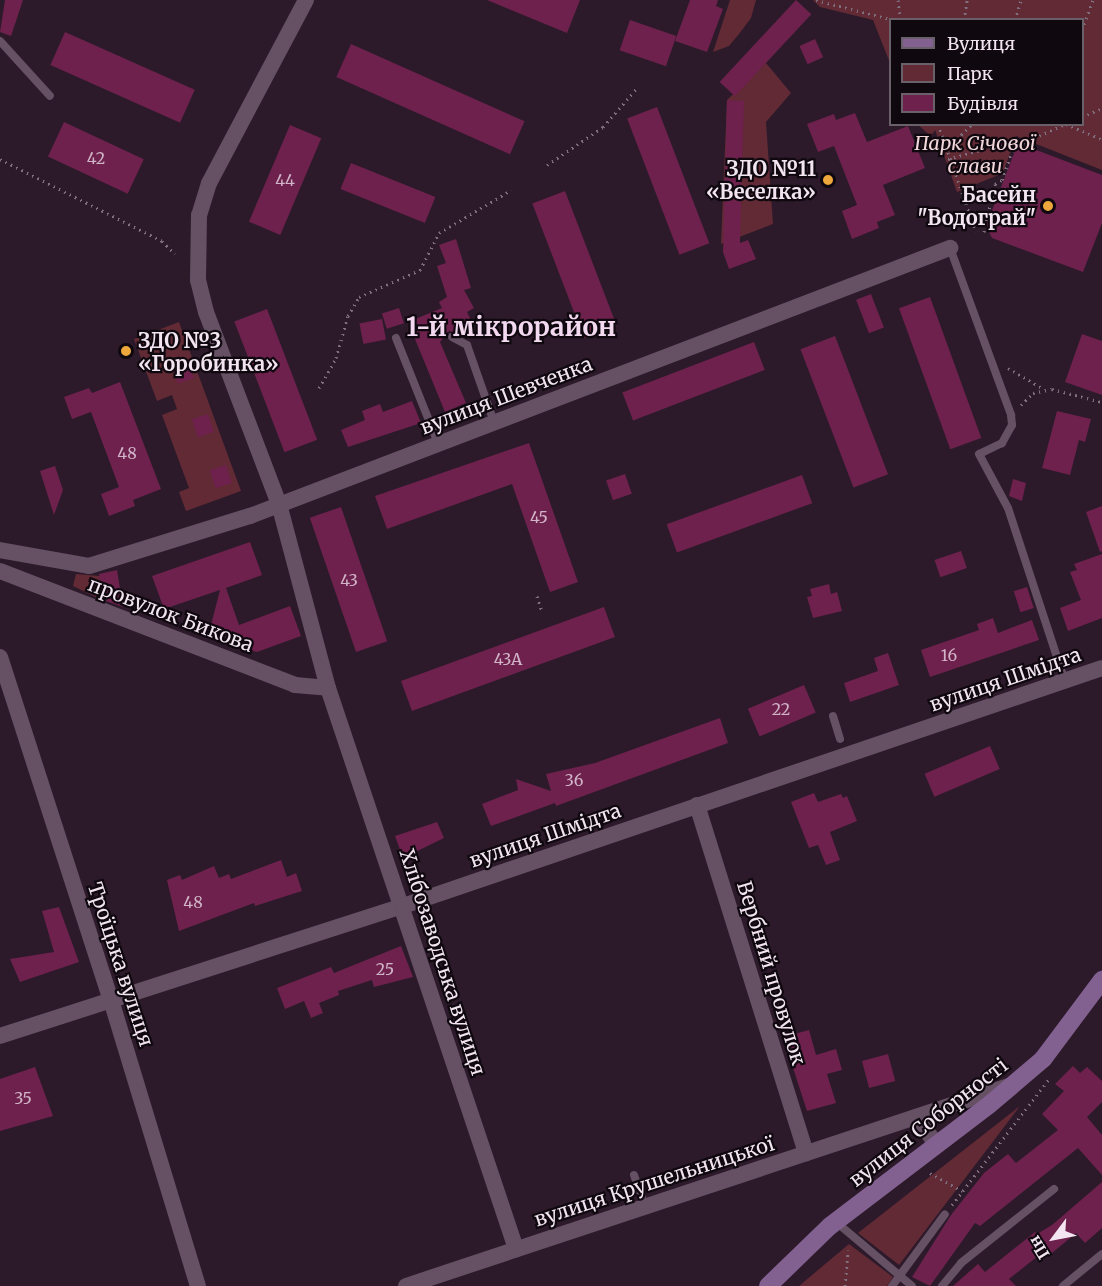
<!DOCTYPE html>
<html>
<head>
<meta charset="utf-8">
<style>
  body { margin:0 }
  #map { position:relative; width:1102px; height:1286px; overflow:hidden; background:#2c1a2b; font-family:Merriweather,serif }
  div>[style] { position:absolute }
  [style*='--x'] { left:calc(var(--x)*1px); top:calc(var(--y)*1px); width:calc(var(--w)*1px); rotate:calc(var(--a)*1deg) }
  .green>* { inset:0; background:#612a34 }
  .building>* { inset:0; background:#6d214c; transform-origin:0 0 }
  .path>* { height:3px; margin-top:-1.5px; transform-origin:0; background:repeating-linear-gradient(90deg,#80707f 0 1.5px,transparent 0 6px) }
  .service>* { height:8px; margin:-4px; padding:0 4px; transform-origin:4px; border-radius:4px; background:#655064 }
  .minor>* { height:16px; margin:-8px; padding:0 8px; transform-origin:8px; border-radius:8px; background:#655064 }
  .secondary>* { height:18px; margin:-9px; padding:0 9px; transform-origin:9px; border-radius:9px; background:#826190 }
  .dots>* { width:16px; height:16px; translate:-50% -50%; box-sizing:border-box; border:3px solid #0f080f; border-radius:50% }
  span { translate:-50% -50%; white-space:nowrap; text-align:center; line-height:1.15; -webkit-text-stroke:4.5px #0f080f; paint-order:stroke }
  .number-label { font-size:16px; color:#d1b4c8 }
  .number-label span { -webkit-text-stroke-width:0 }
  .park-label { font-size:20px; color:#f2d7da; font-style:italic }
  .poi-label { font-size:20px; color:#f2e5f1; font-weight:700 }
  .right { translate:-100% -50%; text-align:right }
  .left { translate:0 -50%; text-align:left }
  .street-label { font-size:20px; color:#f2e5f1 }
  .district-label { font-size:26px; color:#f2d9f0; font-weight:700 }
  .legend { position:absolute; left:889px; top:18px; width:195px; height:108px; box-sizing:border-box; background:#0f080f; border:2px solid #6a6069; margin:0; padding:8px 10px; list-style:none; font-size:18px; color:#f2e5f1 }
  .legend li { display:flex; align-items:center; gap:12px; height:30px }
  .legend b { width:30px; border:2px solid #6a6069 }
  .north { position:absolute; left:1024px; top:1208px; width:60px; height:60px; -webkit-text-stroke:4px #0f080f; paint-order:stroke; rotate:238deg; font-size:16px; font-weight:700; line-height:24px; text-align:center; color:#f2e5f1 }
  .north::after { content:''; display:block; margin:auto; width:21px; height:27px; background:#f2e5f1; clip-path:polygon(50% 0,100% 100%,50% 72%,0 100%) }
</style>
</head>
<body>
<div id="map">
  <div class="green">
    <i style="clip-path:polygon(730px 0,756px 0,751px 18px,739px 34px,729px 46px,713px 52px)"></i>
    <i style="clip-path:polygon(813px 0,1102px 0,1102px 170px,1016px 136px,1003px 173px,957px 192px,935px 130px,931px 136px,918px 125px,1082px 124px,1082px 20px,890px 20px,890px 63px,873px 20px,820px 7px)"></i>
    <i style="clip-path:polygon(766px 63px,791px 93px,766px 122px,773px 224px,721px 244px,727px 100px)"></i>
    <i style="clip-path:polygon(179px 322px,241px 491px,186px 511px,179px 492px,189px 488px,162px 415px,177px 409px,172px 395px,157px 401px,134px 339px)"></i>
    <i style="clip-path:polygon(76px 574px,100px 576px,104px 601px,73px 586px)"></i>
    <i style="clip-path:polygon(1020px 1106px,899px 1265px,858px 1233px)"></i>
    <i style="clip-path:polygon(849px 1244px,893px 1277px,887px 1286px,799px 1286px)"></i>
  </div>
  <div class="building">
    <i style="clip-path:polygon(5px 0,23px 0,11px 36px,0 32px)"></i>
    <i style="clip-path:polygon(487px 0,580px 0,567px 33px)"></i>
    <i style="clip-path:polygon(690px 0,718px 0,716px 6px,723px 9px,707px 52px,675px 41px)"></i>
    <i style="left:796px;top:0;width:21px;height:112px;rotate:43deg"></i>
    <i style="left:630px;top:20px;width:49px;height:32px;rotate:19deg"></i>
    <i style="left:65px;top:32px;width:142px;height:36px;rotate:24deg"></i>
    <i style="left:815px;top:39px;width:20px;height:17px;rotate:66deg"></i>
    <i style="left:351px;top:44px;width:190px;height:36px;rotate:24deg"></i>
    <i style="clip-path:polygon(727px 100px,744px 101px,740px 243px,748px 240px,756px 259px,729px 269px,723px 252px)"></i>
    <i style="left:657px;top:107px;width:146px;height:32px;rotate:69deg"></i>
    <i style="clip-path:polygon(855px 113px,867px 142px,908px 126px,925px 168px,883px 185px,895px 215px,877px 222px,879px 228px,852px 239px,842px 211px,857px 205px,834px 146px,818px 152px,807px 124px,834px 114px,836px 120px)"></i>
    <i style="left:64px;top:122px;width:88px;height:38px;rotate:25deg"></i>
    <i style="left:290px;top:125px;width:34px;height:105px;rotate:23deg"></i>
    <i style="clip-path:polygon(1018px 143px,1102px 175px,1102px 223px,1083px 272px,992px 238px,986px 226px)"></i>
    <i style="left:351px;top:163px;width:91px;height:28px;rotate:22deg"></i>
    <i style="left:565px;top:191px;width:144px;height:35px;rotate:69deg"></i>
    <i style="clip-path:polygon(456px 239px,471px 288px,464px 290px,474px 308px,467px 312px,474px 326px,458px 333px,449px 331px,440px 342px,466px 403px,445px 412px,408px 322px,442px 308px,439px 302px,447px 297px,437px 266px,446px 263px,439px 245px)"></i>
    <i style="left:871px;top:294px;width:36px;height:16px;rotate:69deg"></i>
    <i style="left:930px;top:297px;width:150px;height:33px;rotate:70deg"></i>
    <i style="left:399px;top:308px;width:16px;height:18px;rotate:72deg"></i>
    <i style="left:267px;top:309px;width:140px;height:35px;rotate:69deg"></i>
    <i style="left:382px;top:319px;width:21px;height:23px;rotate:79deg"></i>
    <i style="clip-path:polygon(1082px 334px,1102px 341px,1102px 395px,1065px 382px)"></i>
    <i style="left:835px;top:336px;width:148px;height:37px;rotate:69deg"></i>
    <i style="left:754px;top:342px;width:30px;height:141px;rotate:69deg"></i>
    <i style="left:188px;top:361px;width:18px;height:17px;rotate:71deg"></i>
    <i style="clip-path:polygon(120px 382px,161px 489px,133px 500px,135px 506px,109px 516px,101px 494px,119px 487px,91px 412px,72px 419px,64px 397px,89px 388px,92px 393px)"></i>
    <i style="clip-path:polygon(412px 401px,421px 423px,348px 447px,341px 430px,365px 420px,362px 411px,380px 404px,383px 412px)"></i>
    <i style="clip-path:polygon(1057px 411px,1091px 419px,1085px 442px,1079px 440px,1070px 475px,1042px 468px)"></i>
    <i style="left:208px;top:414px;width:19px;height:17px;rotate:72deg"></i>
    <i style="clip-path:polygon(529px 443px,578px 582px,550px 592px,512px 484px,387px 529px,375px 496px)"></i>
    <i style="left:226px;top:465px;width:19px;height:17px;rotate:72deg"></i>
    <i style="clip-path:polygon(55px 466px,63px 490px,54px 515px,40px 471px)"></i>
    <i style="left:625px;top:474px;width:21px;height:20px;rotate:71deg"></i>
    <i style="left:802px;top:475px;width:30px;height:144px;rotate:70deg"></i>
    <i style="clip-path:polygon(1013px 479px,1026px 483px,1022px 501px,1009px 496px)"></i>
    <i style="clip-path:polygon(1102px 506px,1102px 551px,1100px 552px,1086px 512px)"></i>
    <i style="left:341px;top:507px;width:142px;height:33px;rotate:71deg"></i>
    <i style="clip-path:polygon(250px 542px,262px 575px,226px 588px,239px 625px,290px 606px,301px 636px,257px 652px,225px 645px,229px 630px,211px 625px,220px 590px,164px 609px,152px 576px)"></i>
    <i style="left:961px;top:551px;width:18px;height:28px;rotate:71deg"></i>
    <i style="clip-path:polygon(1102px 554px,1102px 618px,1068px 631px,1060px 608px,1081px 600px,1070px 572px,1077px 570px,1074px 564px)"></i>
    <i style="clip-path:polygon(117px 570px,123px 607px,103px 600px,99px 574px)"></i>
    <i style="clip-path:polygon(829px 584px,831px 594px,837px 592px,842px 611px,813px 618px,807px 597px,812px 596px,810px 589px)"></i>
    <i style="left:1027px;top:587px;width:22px;height:14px;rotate:72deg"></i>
    <i style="left:604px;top:607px;width:32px;height:216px;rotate:70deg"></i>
    <i style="clip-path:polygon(993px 618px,998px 633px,1032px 620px,1039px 640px,930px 677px,921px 650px,979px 630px,977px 624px)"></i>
    <i style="clip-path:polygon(888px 653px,899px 685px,850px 702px,844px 683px,878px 671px,874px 658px)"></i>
    <i style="left:804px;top:685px;width:30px;height:61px;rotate:67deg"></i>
    <i style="clip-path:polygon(720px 718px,728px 743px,556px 806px,555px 803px,491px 826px,482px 804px,518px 790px,516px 779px,551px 791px,546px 774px,595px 763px)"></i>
    <i style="left:990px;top:746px;width:25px;height:71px;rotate:67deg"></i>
    <i style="clip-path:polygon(814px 793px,818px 802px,841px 794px,843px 798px,847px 796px,857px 821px,830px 832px,840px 860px,826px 865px,818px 845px,809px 848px,791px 802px)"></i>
    <i style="clip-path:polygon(437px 822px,444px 838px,403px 858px,395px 836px)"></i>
    <i style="clip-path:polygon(281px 860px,287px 877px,296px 873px,302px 891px,255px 906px,254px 903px,179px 931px,167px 880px,180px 875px,182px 880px,214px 866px,219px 878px,229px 874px,231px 879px)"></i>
    <i style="clip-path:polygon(59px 907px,79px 962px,20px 982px,10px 959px,54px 952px,42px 911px)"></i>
    <i style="clip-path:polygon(401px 946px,413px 977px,374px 987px,372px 980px,338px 991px,339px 995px,319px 1003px,323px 1013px,311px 1018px,304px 1001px,285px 1009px,277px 988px,331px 967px,334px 973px)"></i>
    <i style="clip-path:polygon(809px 1030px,816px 1055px,836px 1049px,842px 1070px,827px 1074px,836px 1103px,807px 1111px,783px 1037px)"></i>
    <i style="left:888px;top:1054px;width:28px;height:27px;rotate:75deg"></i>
    <i style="clip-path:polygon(1073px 1066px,1080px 1073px,1087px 1067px,1102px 1081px,1102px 1102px,1087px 1117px,1102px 1135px,1102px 1175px,1078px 1148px,980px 1226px,975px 1223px,930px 1286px,912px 1277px,951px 1215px,984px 1173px,1008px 1154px,1016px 1163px,1058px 1130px,1042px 1114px,1064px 1091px,1055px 1084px)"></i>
    <i style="clip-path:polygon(35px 1067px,53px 1116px,0 1131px,0 1079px)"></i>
    <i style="clip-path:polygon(1102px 1182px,1102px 1228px,1085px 1243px,1076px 1233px,1052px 1253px,1048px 1248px,1009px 1279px,1016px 1286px,953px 1286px,978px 1264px,985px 1272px,1035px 1232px,1037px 1234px,1052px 1225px)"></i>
  </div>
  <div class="path">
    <i style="--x:816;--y:0;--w:81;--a:14.4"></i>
    <i style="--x:898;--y:0;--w:20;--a:84"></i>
    <i style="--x:964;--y:20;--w:20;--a:-81"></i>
    <i style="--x:1015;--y:20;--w:21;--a:-73"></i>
    <i style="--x:1082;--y:30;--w:32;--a:-70"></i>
    <i style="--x:1082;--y:117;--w:22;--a:-24"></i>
    <i style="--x:938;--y:124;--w:114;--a:70.6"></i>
    <i style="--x:1066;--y:124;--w:39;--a:23"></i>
    <i style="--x:943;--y:144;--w:15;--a:-20"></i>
    <i style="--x:957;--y:139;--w:21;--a:-45"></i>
    <i style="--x:0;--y:159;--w:182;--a:26.8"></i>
    <i style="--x:162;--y:241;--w:18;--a:45"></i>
    <i style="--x:948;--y:159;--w:71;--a:-15.6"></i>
    <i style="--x:547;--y:165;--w:68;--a:-34.2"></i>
    <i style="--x:603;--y:127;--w:52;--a:-48.9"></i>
    <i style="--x:984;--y:232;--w:49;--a:-77.1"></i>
    <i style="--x:995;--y:184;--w:8;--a:-30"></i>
    <i style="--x:1002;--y:180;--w:42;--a:-70.7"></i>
    <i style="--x:1016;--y:140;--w:8;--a:23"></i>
    <i style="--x:1023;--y:143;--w:46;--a:-24.3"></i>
    <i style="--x:1008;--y:368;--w:42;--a:30.3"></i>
    <i style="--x:319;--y:388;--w:34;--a:-60"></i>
    <i style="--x:336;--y:358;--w:44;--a:-74.1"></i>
    <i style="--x:348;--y:316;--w:22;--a:-60"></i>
    <i style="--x:359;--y:297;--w:67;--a:-23.9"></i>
    <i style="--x:420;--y:270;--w:42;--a:-62.8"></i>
    <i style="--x:439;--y:233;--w:84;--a:-30.8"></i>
    <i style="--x:1021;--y:405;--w:17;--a:-45"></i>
    <i style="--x:1033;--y:393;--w:19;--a:-12"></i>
    <i style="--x:1052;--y:389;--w:52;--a:14.6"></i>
    <i style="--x:537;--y:596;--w:16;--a:72"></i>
    <i style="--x:930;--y:1173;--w:37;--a:29"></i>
    <i style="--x:952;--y:1205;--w:159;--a:-52.4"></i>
    <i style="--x:845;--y:1286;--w:36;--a:-85"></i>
  </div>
  <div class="service">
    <i style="--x:0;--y:41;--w:74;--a:47.7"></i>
    <i style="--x:950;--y:248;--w:178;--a:69.9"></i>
    <i style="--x:1011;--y:415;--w:10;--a:84"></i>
    <i style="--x:1012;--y:425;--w:21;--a:119"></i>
    <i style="--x:1002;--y:443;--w:25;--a:154"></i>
    <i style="--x:979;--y:454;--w:61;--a:61.8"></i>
    <i style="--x:1008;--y:508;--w:182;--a:71.8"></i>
    <i style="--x:452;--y:337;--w:17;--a:28"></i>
    <i style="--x:467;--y:345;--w:82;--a:70.7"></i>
    <i style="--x:396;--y:338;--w:113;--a:68.2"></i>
    <i style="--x:833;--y:716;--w:24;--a:73"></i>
    <i style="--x:634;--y:1175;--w:34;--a:71"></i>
    <i style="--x:836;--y:1222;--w:99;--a:40.1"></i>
    <i style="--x:892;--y:1286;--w:89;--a:-53.6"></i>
    <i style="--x:942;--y:1286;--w:30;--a:-50"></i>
    <i style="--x:961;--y:1263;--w:119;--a:-38.5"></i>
    <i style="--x:1063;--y:1286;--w:50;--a:-39.4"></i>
  </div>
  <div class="minor">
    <i style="--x:306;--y:0;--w:207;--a:117.9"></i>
    <i style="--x:209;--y:183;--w:34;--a:107"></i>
    <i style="--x:199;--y:215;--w:65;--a:90.9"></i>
    <i style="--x:198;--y:280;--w:33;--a:76"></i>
    <i style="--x:206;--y:312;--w:205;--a:69.2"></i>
    <i style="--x:279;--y:504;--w:190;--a:75.1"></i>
    <i style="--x:328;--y:688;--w:592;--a:71.47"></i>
    <i style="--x:0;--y:550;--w:90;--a:10.2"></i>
    <i style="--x:89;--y:566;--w:169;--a:-17.3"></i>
    <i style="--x:250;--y:516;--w:750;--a:-20.95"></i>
    <i style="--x:0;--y:571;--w:316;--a:21.1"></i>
    <i style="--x:295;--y:685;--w:33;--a:5"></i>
    <i style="--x:0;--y:657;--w:361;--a:72.1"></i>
    <i style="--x:111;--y:1000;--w:299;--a:73.1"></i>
    <i style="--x:697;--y:805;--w:365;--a:72.6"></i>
    <i style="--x:0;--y:1036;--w:423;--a:-17.9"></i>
    <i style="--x:403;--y:906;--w:738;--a:-18.8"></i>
    <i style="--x:916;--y:1117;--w:35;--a:53"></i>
    <i style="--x:406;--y:1286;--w:638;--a:-18.35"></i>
  </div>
  <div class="secondary">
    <i style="--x:768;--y:1286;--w:86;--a:-44.1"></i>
    <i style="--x:830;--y:1226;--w:200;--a:-37.3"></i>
    <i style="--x:989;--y:1105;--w:71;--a:-40.4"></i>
    <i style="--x:1043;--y:1059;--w:99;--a:-53.2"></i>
  </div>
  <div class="dots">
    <i style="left:828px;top:180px;background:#eea73d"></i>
    <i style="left:1048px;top:206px;background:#eea73d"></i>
    <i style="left:126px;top:351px;background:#eea73d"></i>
  </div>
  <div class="number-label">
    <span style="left:96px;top:158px">42</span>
    <span style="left:285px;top:180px">44</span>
    <span style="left:127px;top:453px">48</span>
    <span style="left:539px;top:517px">45</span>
    <span style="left:349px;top:580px">43</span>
    <span style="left:949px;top:655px">16</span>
    <span style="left:508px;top:659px">43А</span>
    <span style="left:781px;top:709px">22</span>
    <span style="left:574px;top:780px">36</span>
    <span style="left:193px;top:902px">48</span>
    <span style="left:385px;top:969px">25</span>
    <span style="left:23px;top:1098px">35</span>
  </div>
  <div class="park-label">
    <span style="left:975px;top:154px">Парк Січової<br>слави</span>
  </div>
  <div class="poi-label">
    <span class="right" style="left:816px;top:180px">ЗДО №11<br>«Веселка»</span>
    <span class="right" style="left:1036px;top:206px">Басейн<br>"Водограй"</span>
    <span class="left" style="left:138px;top:352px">ЗДО №3<br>«Горобинка»</span>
  </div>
  <div class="street-label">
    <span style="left:506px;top:395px;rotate:-21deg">вулиця Шевченка</span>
    <span style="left:171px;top:614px;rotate:21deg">провулок Бикова</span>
    <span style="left:1005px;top:679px;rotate:-19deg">вулиця Шмідта</span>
    <span style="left:545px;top:835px;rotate:-19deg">вулиця Шмідта</span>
    <span style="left:443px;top:962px;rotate:72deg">Хлібозаводська вулиця</span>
    <span style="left:121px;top:964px;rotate:72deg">Троїцька вулиця</span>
    <span style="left:772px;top:973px;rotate:73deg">Вербний провулок</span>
    <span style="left:928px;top:1122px;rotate:-38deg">вулиця Соборності</span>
    <span style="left:654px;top:1181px;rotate:-18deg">вулиця Крушельницької</span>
  </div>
  <div class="district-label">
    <span style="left:511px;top:327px">1-й мікрорайон</span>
  </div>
  <ul class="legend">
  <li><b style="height:8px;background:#826190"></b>Вулиця</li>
  <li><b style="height:16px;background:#612a34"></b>Парк</li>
  <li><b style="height:16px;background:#6d214c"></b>Будівля</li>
  </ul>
  <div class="north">Пн</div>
</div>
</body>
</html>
